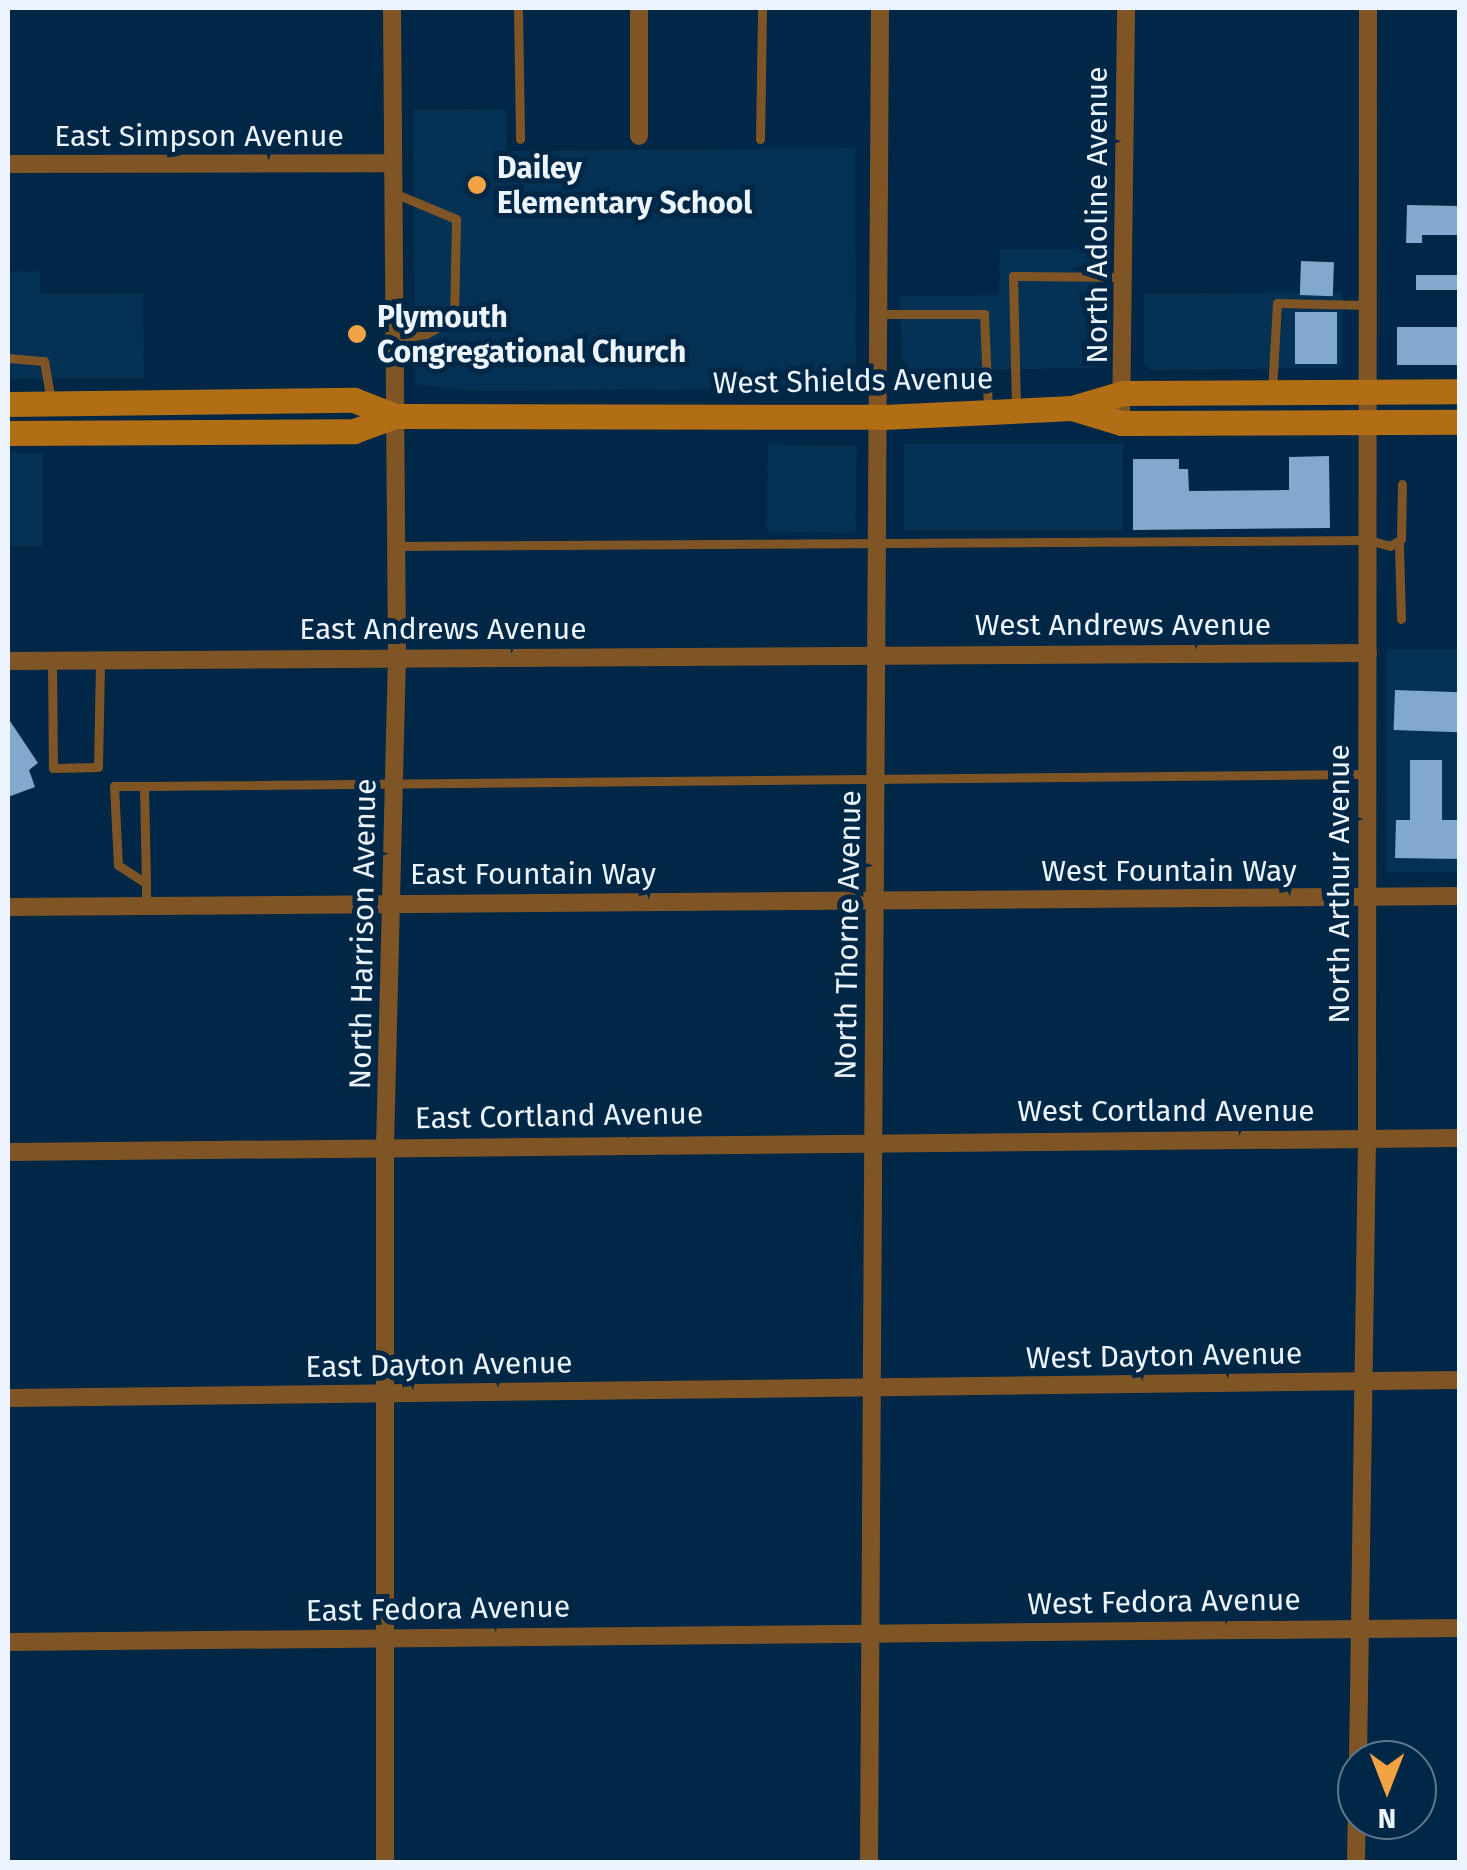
<!DOCTYPE html>
<html>
<head>
<meta charset="utf-8">
<style>
  body { margin:0 }
  #map { position:relative; width:1467px; height:1870px; overflow:hidden; background:#002745; font-family:"Fira Sans",sans-serif }
  div>[style] { position:absolute }
  [style*='--x'] { left:calc(var(--x)*1px); top:calc(var(--y)*1px); width:calc(var(--w)*1px); rotate:calc(var(--a)*1deg) }
  .built>* { inset:0; background:#053254; transform-origin:0 0 }
  .building>* { inset:0; background:#81a9ce; transform-origin:0 0 }
  .lane>* { height:9px; margin:-4.5px; padding:0 4.5px; transform-origin:4.5px; border-radius:4.5px; background:#7f5526 }
  .street>* { height:18px; margin:-9px; padding:0 9px; transform-origin:9px; border-radius:9px; background:#7f5526 }
  .secondary>* { height:25px; margin:-12.5px; padding:0 12.5px; transform-origin:12.5px; border-radius:12.5px; background:#b16e14 }
  .dots>* { width:28px; height:28px; translate:-50% -50%; box-sizing:border-box; border:5px solid #002745; border-radius:50% }
  span { translate:-50% -50%; white-space:nowrap; text-align:center; line-height:1.15; -webkit-text-stroke:10px #002745; paint-order:stroke }
  .street-label { font-size:30px; color:#ecf5fd }
  .poi-label { font-size:30px; color:#ecf5fd; font-weight:700 }
  .left { translate:0 -50%; text-align:left }
  .frame { position:absolute; inset:0; border:10px solid #ecf5fd; pointer-events:none }
  .north { position:absolute; left:1337px; top:1740px; width:100px; height:100px; box-sizing:border-box; background:#002745; border:2px solid #5e798f; border-radius:50%; rotate:180deg; font-size:28px; font-weight:700; line-height:40px; text-align:center; color:#ecf5fd }
  .north::after { content:''; display:block; margin:auto; width:35px; height:45px; background:#f4a344; clip-path:polygon(50% 0,100% 100%,50% 72%,0 100%) }
</style>
</head>
<body>
<div id="map">
  <div class="built">
    <i style="clip-path:polygon(506px 109px,507px 151px,855px 148px,856px 387px,472px 391px,415px 384px,413px 110px)"></i>
    <i style="clip-path:polygon(1000px 249px,1099px 249px,1098px 368px,902px 371px,900px 296px,999px 295px)"></i>
    <i style="clip-path:polygon(40px 271px,40px 294px,143px 293px,144px 378px,8px 379px,8px 272px)"></i>
    <i style="clip-path:polygon(1342px 292px,1342px 363px,1337px 368px,1150px 370px,1144px 364px,1144px 294px)"></i>
    <i style="left:1123px;top:444px;width:86px;height:219px;rotate:90deg"></i>
    <i style="left:857px;top:446px;width:87px;height:89px;rotate:91deg"></i>
    <i style="left:8px;top:453px;width:35px;height:93px"></i>
    <i style="left:1459px;top:649px;width:223px;height:73px;rotate:90deg"></i>
  </div>
  <div class="building">
    <i style="clip-path:polygon(1407px 205px,1460px 206px,1460px 235px,1422px 235px,1422px 243px,1406px 243px)"></i>
    <i style="left:1301px;top:261px;width:33px;height:34px;rotate:2deg"></i>
    <i style="left:1416px;top:275px;width:44px;height:15px"></i>
    <i style="left:1295px;top:312px;width:42px;height:52px"></i>
    <i style="left:1460px;top:327px;width:38px;height:63px;rotate:90deg"></i>
    <i style="clip-path:polygon(1329px 456px,1330px 528px,1133px 530px,1133px 459px,1179px 459px,1179px 469px,1188px 469px,1189px 491px,1289px 490px,1289px 457px)"></i>
    <i style="left:1395px;top:690px;width:65px;height:40px;rotate:2deg"></i>
    <i style="clip-path:polygon(8px 718px,38px 763px,29px 770px,35px 787px,8px 797px)"></i>
    <i style="clip-path:polygon(1410px 760px,1442px 760px,1442px 820px,1460px 820px,1460px 859px,1395px 858px,1396px 820px,1410px 820px)"></i>
  </div>
  <div class="lane">
    <i style="--x:518;--y:8;--w:131;--a:89.1"></i>
    <i style="--x:760;--y:139;--w:131;--a:-89.1"></i>
    <i style="--x:882;--y:314;--w:102;--a:0"></i>
    <i style="--x:984;--y:314;--w:95;--a:87.6"></i>
    <i style="--x:394;--y:340;--w:33;--a:-11"></i>
    <i style="--x:426;--y:334;--w:32;--a:-30"></i>
    <i style="--x:454;--y:318;--w:99;--a:-88.8"></i>
    <i style="--x:456;--y:219;--w:67;--a:-157.2"></i>
    <i style="--x:8;--y:358;--w:36;--a:5"></i>
    <i style="--x:44;--y:361;--w:40;--a:80"></i>
    <i style="--x:1272;--y:390;--w:87;--a:-86.7"></i>
    <i style="--x:1277;--y:303;--w:90;--a:1.3"></i>
    <i style="--x:1016;--y:408;--w:132;--a:-91.3"></i>
    <i style="--x:1013;--y:276;--w:111;--a:0.5"></i>
    <i style="--x:1399;--y:545;--w:74;--a:88.5"></i>
    <i style="--x:396;--y:546;--w:972;--a:-0.35"></i>
    <i style="--x:1368;--y:540;--w:23;--a:15"></i>
    <i style="--x:1390;--y:546;--w:13;--a:-32"></i>
    <i style="--x:1401;--y:539;--w:55;--a:-89"></i>
    <i style="--x:52;--y:660;--w:108;--a:89.5"></i>
    <i style="--x:53;--y:768;--w:45;--a:-1.3"></i>
    <i style="--x:98;--y:767;--w:107;--a:-88.9"></i>
    <i style="--x:144;--y:786;--w:1222;--a:-0.56"></i>
    <i style="--x:146;--y:905;--w:22;--a:-90"></i>
    <i style="--x:146;--y:883;--w:97;--a:-91.2"></i>
    <i style="--x:144;--y:786;--w:30;--a:180"></i>
    <i style="--x:114;--y:786;--w:79;--a:87.1"></i>
    <i style="--x:118;--y:865;--w:33;--a:33"></i>
  </div>
  <div class="street">
    <i style="--x:639;--y:8;--w:128;--a:90"></i>
    <i style="--x:8;--y:164;--w:383;--a:-0.1"></i>
    <i style="--x:1121;--y:423;--w:415;--a:-89.3"></i>
    <i style="--x:8;--y:661;--w:1360;--a:-0.34"></i>
    <i style="--x:8;--y:907;--w:1452;--a:-0.43"></i>
    <i style="--x:8;--y:1152;--w:1452;--a:-0.55"></i>
    <i style="--x:8;--y:1398;--w:1452;--a:-0.71"></i>
    <i style="--x:8;--y:1642;--w:1452;--a:-0.55"></i>
    <i style="--x:1358;--y:1760;--w:622;--a:-89.17"></i>
    <i style="--x:1367;--y:1138;--w:1130;--a:-89.95"></i>
    <i style="--x:385;--y:1862;--w:716;--a:-90"></i>
    <i style="--x:385;--y:1146;--w:490;--a:-88.6"></i>
    <i style="--x:397;--y:656;--w:648;--a:-90.44"></i>
    <i style="--x:869;--y:1862;--w:1854;--a:-89.66"></i>
    <i style="--x:1356;--y:1862;--w:58;--a:-89"></i>
  </div>
  <div class="secondary">
    <i style="--x:8;--y:404;--w:346;--a:-0.7"></i>
    <i style="--x:354;--y:400;--w:44;--a:21.3"></i>
    <i style="--x:1072;--y:408;--w:51;--a:17"></i>
    <i style="--x:1121;--y:423;--w:339;--a:-0.2"></i>
    <i style="--x:8;--y:433;--w:346;--a:-0.3"></i>
    <i style="--x:354;--y:431;--w:44;--a:-20.1"></i>
    <i style="--x:395;--y:416;--w:488;--a:0.1"></i>
    <i style="--x:883;--y:417;--w:189;--a:-2.7"></i>
    <i style="--x:1072;--y:408;--w:53;--a:-16.4"></i>
    <i style="--x:1123;--y:393;--w:337;--a:-0.3"></i>
  </div>
  <div class="dots">
    <i style="left:477px;top:185px;background:#f4a344"></i>
    <i style="left:357px;top:334px;background:#f4a344"></i>
  </div>
  <div class="street-label">
    <span style="left:199px;top:136px">East Simpson Avenue</span>
    <span style="left:1097px;top:215px;rotate:-90deg">North Adoline Avenue</span>
    <span style="left:853px;top:381px;rotate:-1deg">West Shields Avenue</span>
    <span style="left:1123px;top:625px">West Andrews Avenue</span>
    <span style="left:443px;top:629px">East Andrews Avenue</span>
    <span style="left:1169px;top:871px">West Fountain Way</span>
    <span style="left:533px;top:874px">East Fountain Way</span>
    <span style="left:1339px;top:884px;rotate:-90deg">North Arthur Avenue</span>
    <span style="left:363px;top:934px;rotate:-89deg">North Harrison Avenue</span>
    <span style="left:848px;top:935px;rotate:-89deg">North Thorne Avenue</span>
    <span style="left:1166px;top:1111px">West Cortland Avenue</span>
    <span style="left:559px;top:1116px;rotate:-1deg">East Cortland Avenue</span>
    <span style="left:1164px;top:1356px;rotate:-1deg">West Dayton Avenue</span>
    <span style="left:439px;top:1365px;rotate:-1deg">East Dayton Avenue</span>
    <span style="left:1164px;top:1602px;rotate:-1deg">West Fedora Avenue</span>
    <span style="left:438px;top:1609px;rotate:-1deg">East Fedora Avenue</span>
  </div>
  <div class="poi-label">
    <span class="left" style="left:497px;top:185px">Dailey<br>Elementary School</span>
    <span class="left" style="left:377px;top:334px">Plymouth<br>Congregational Church</span>
  </div>
  <div class="frame"></div>
  <div class="north">N</div>
</div>
</body>
</html>
